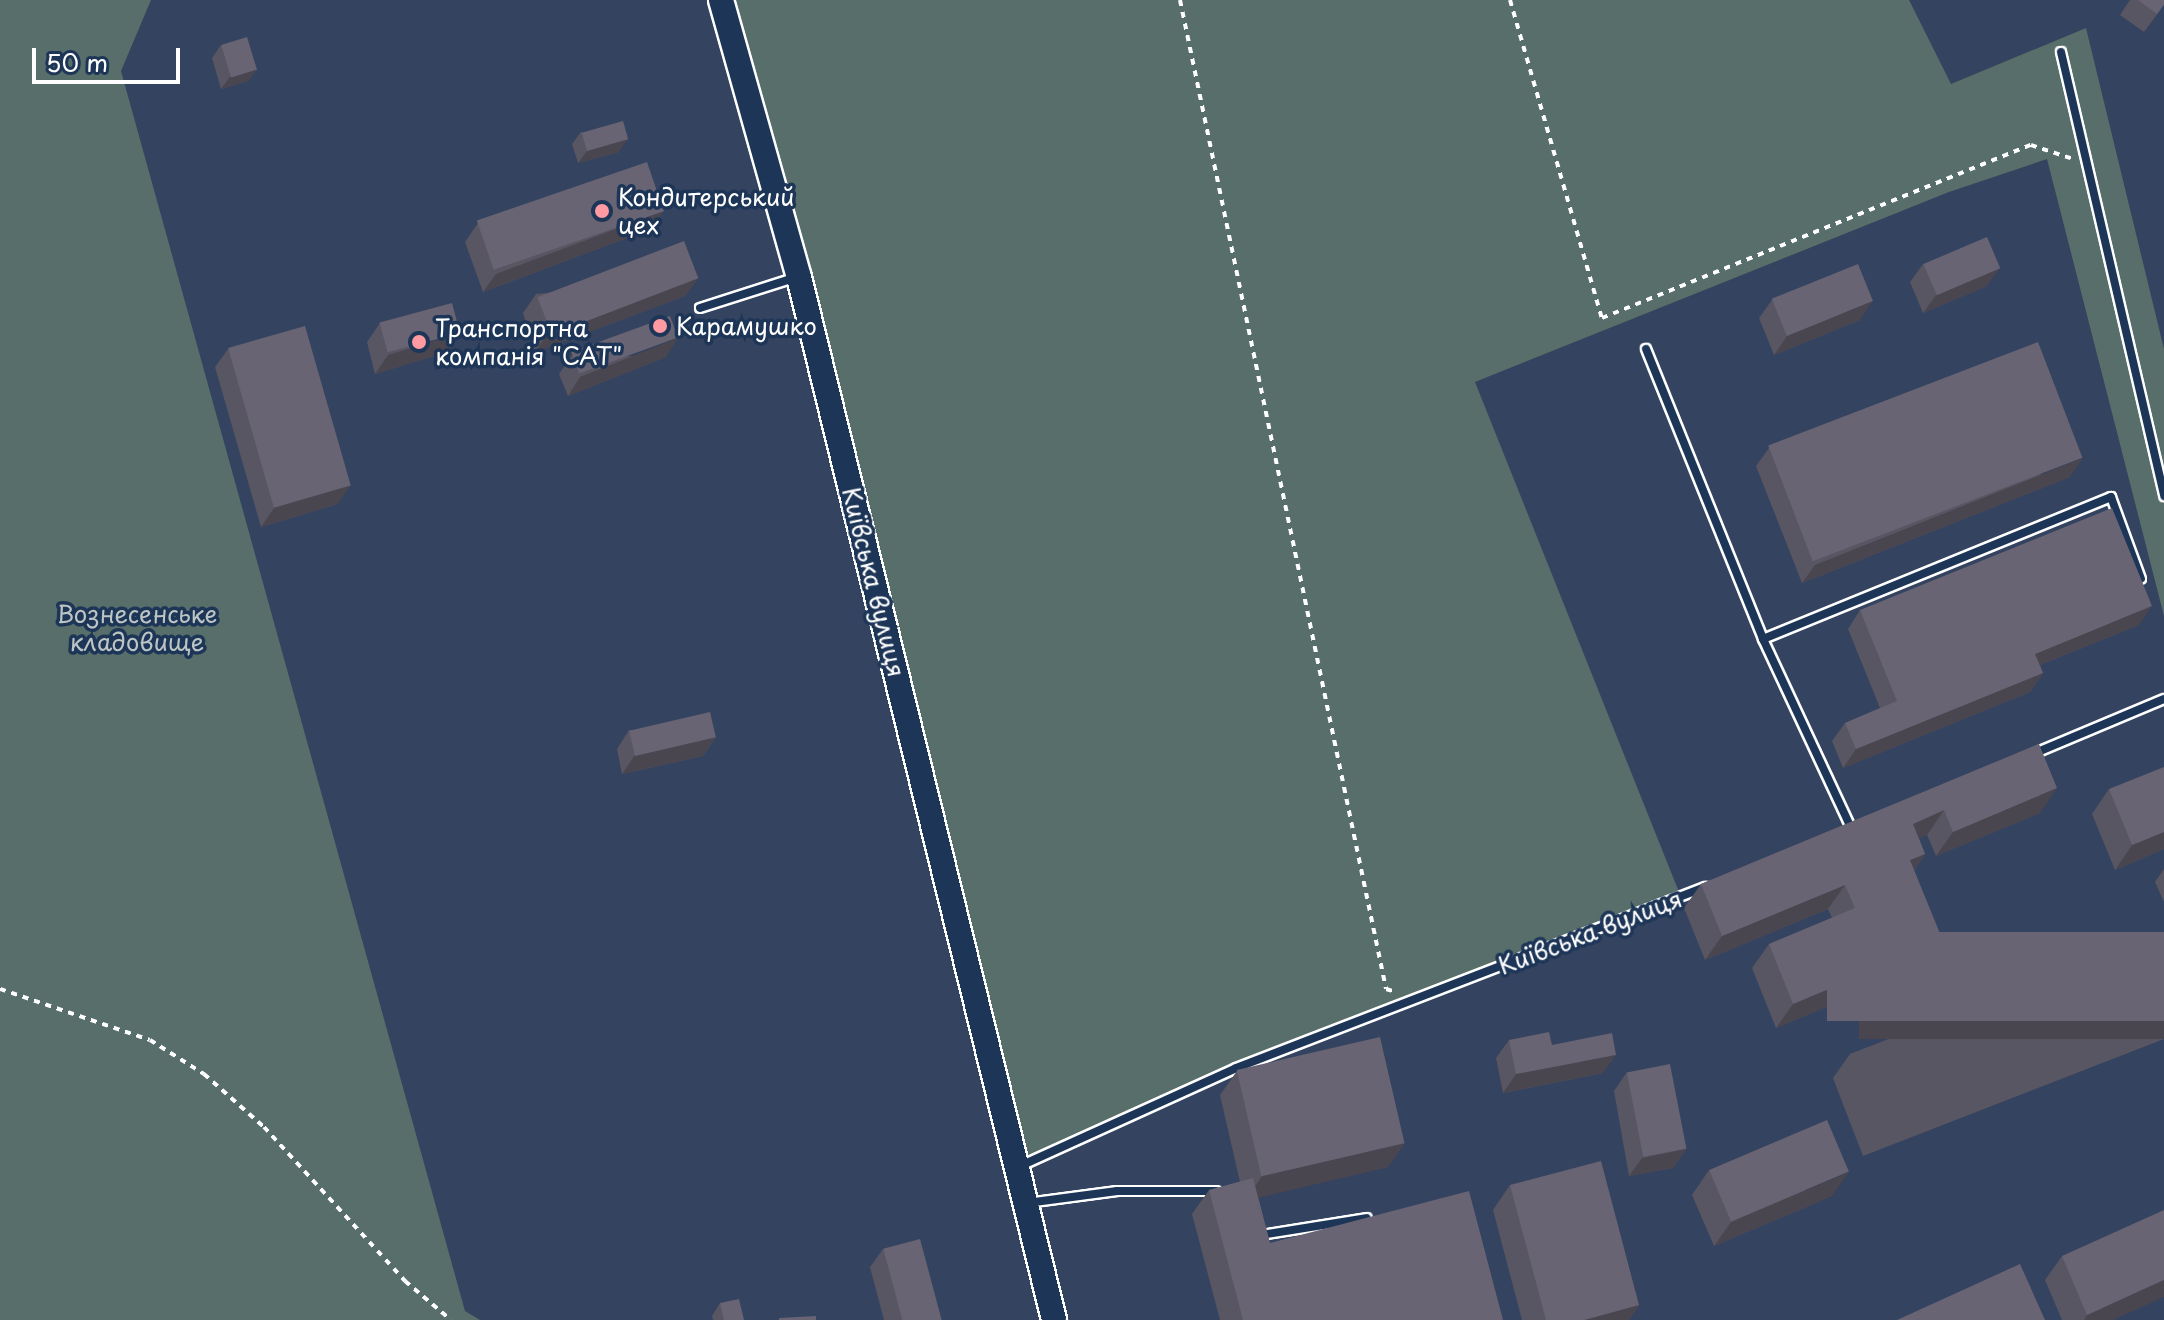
<!DOCTYPE html>
<html>
<head>
<meta charset="utf-8">
<style>
  body { margin:0 }
  #map { position:relative; width:2164px; height:1320px; overflow:hidden; background:#34435f; font-family:"Playpen Sans",sans-serif }
  div>[style] { position:absolute }
  [style*='--x'] { left:calc(var(--x)*1px); top:calc(var(--y)*1px); width:calc(var(--w)*1px); rotate:calc(var(--a)*1deg) }
  .green>* { inset:0; background:#576e6a }
  .path>* { height:4px; margin-top:-2px; transform-origin:0; background:repeating-linear-gradient(90deg,#fff 0 6px,transparent 0 12px) }
  .roads { filter:drop-shadow(2px 0 #fff) drop-shadow(-2px 0 #fff) drop-shadow(0 2px #fff) drop-shadow(0 -2px #fff) }
  .lane>* { height:8px; margin:-4px; padding:0 4px; transform-origin:4px; border-radius:4px; background:#1d3557 }
  .secondary>* { height:24px; margin:-12px; padding:0 12px; transform-origin:12px; border-radius:12px; background:#1d3557 }
  .wall>* { inset:0; background:#595663 }
  .shaded-wall>* { inset:0; background:#494650; transform-origin:0 0 }
  .building>* { inset:0; background:#686473; transform-origin:0 0 }
  .dots>* { width:22px; height:22px; translate:-50% -50%; box-sizing:border-box; border:4px solid #1d3557; border-radius:50% }
  span { translate:-50% -50%; white-space:nowrap; text-align:center; line-height:1.15; -webkit-text-stroke:7px #1d3557; paint-order:stroke }
  .poi-label { font-size:24px; color:#fff }
  .left { translate:0 -50%; text-align:left }
  .street-label { font-size:24px; color:#fff }
  .park-label { font-size:24px; color:#bcc5c3 }
  .scale { position:absolute; left:32px; top:48px; width:148px; height:36px; box-sizing:border-box; border:4px solid #fff; border-top:0; padding-left:10px; font-size:24px; line-height:28px; white-space:nowrap; color:#fff; -webkit-text-stroke:6px #1d3557; paint-order:stroke }
</style>
</head>
<body>
<div id="map">
  <div class="green">
    <i style="clip-path:polygon(0 0,151px 0,121px 71px,465px 1311px,480px 1320px,0 1320px)"></i>
    <i style="clip-path:polygon(721px 0,1909px 0,1951px 84px,2086px 28px,2164px 349px,2164px 616px,2047px 159px,1949px 192px,1475px 382px,1681px 897px,1236px 1068px,1017px 1167px)"></i>
  </div>
  <div class="path">
    <i style="--x:1180;--y:0;--w:1010;--a:78.23"></i>
    <i style="--x:1386;--y:989;--w:10;--a:17"></i>
    <i style="--x:1510;--y:0;--w:331;--a:73.9"></i>
    <i style="--x:1602;--y:318;--w:463;--a:-22"></i>
    <i style="--x:2031;--y:145;--w:44;--a:18.4"></i>
    <i style="--x:0;--y:989;--w:158;--a:18.8"></i>
    <i style="--x:150;--y:1040;--w:64;--a:32.2"></i>
    <i style="--x:204;--y:1074;--w:80;--a:41.5"></i>
    <i style="--x:264;--y:1127;--w:209;--a:47.5"></i>
    <i style="--x:405;--y:1281;--w:60;--a:40.3"></i>
  </div>
  <div class="roads">
    <div class="lane">
      <i style="--x:2061;--y:52;--w:456;--a:76.9"></i>
      <i style="--x:700;--y:308;--w:99;--a:-17.7"></i>
      <i style="--x:1646;--y:349;--w:313;--a:68"></i>
      <i style="--x:1763;--y:639;--w:211;--a:65"></i>
      <i style="--x:1763;--y:639;--w:376;--a:-22.2"></i>
      <i style="--x:2111;--y:497;--w:87;--a:69.9"></i>
      <i style="--x:2033;--y:754;--w:142;--a:-22.8"></i>
      <i style="--x:1018;--y:1167;--w:239;--a:-24.4"></i>
      <i style="--x:1236;--y:1068;--w:503;--a:-21.1"></i>
      <i style="--x:1027;--y:1203;--w:91;--a:-7.6"></i>
      <i style="--x:1117;--y:1191;--w:99;--a:0"></i>
      <i style="--x:1261;--y:1235;--w:107;--a:-9.1"></i>
    </div>
    <div class="secondary">
      <i style="--x:721;--y:0;--w:288;--a:74.3"></i>
      <i style="--x:799;--y:277;--w:1074;--a:76.26"></i>
    </div>
  </div>
  <div class="wall">
    <i style="clip-path:polygon(2130px 0,2164px 0,2164px 5px,2144px 32px,2120px 15px)"></i>
    <i style="clip-path:polygon(221px 45px,257px 69px,248px 81px,221px 89px,212px 58px)"></i>
    <i style="clip-path:polygon(581px 132px,619px 152px,578px 163px,572px 144px)"></i>
    <i style="clip-path:polygon(478px 223px,651px 229px,483px 292px,465px 242px)"></i>
    <i style="clip-path:polygon(1923px 264px,1987px 286px,1923px 313px,1910px 282px)"></i>
    <i style="clip-path:polygon(698px 278px,685px 296px,535px 352px,523px 313px,536px 294px)"></i>
    <i style="clip-path:polygon(1772px 300px,1860px 320px,1774px 355px,1759px 318px)"></i>
    <i style="clip-path:polygon(380px 323px,447px 352px,375px 374px,367px 342px)"></i>
    <i style="clip-path:polygon(228px 349px,338px 504px,261px 527px,215px 367px)"></i>
    <i style="clip-path:polygon(572px 355px,666px 357px,568px 396px,559px 374px)"></i>
    <i style="clip-path:polygon(1769px 448px,2070px 477px,1802px 583px,1756px 466px)"></i>
    <i style="clip-path:polygon(1860px 610px,2139px 625px,2040px 665px,2043px 673px,2030px 692px,1843px 768px,1832px 741px,1845px 723px,1880px 708px,1848px 629px)"></i>
    <i style="clip-path:polygon(629px 730px,716px 737px,703px 756px,622px 774px,617px 749px)"></i>
    <i style="clip-path:polygon(2039px 744px,2040px 813px,1936px 856px,1927px 835px,1919px 838px,1925px 854px,1914px 870px,1926px 965px,1776px 1028px,1752px 968px,1769px 944px,1832px 918px,1828px 909px,1705px 960px,1684px 908px,1701px 884px)"></i>
    <i style="clip-path:polygon(2109px 789px,2164px 849px,2115px 870px,2092px 814px)"></i>
    <i style="clip-path:polygon(2164px 869px,2164px 902px,2155px 882px)"></i>
    <i style="clip-path:polygon(2164px 932px,2164px 1039px,1863px 1156px,1833px 1078px,1850px 1054px)"></i>
    <i style="clip-path:polygon(1509px 1040px,1552px 1045px,1603px 1073px,1503px 1093px,1496px 1058px)"></i>
    <i style="clip-path:polygon(1237px 1071px,1388px 1167px,1258px 1197px,1270px 1243px,1503px 1320px,1220px 1320px,1192px 1214px,1209px 1190px,1240px 1182px,1220px 1095px)"></i>
    <i style="clip-path:polygon(1627px 1072px,1686px 1149px,1673px 1168px,1629px 1176px,1614px 1091px)"></i>
    <i style="clip-path:polygon(1709px 1170px,1832px 1196px,1714px 1246px,1692px 1195px)"></i>
    <i style="clip-path:polygon(1510px 1185px,1639px 1305px,1629px 1320px,1522px 1320px,1493px 1210px)"></i>
    <i style="clip-path:polygon(883px 1249px,941px 1320px,884px 1320px,870px 1267px)"></i>
    <i style="clip-path:polygon(2062px 1256px,2113px 1320px,2062px 1320px,2045px 1280px)"></i>
    <i style="clip-path:polygon(720px 1303px,744px 1320px,713px 1320px,712px 1316px)"></i>
  </div>
  <div class="shaded-wall">
    <i style="clip-path:polygon(257px 69px,248px 81px,221px 89px,230px 77px)"></i>
    <i style="clip-path:polygon(628px 139px,619px 152px,578px 163px,587px 151px)"></i>
    <i style="clip-path:polygon(664px 211px,651px 229px,483px 292px,496px 274px)"></i>
    <i style="clip-path:polygon(2000px 268px,1987px 286px,1923px 313px,1936px 295px)"></i>
    <i style="clip-path:polygon(698px 278px,685px 296px,535px 352px,548px 333px)"></i>
    <i style="clip-path:polygon(1873px 301px,1860px 320px,1774px 355px,1787px 336px)"></i>
    <i style="clip-path:polygon(460px 333px,447px 352px,375px 374px,388px 355px)"></i>
    <i style="clip-path:polygon(678px 338px,666px 357px,568px 396px,580px 377px)"></i>
    <i style="clip-path:polygon(2083px 458px,2070px 477px,1802px 583px,1815px 565px)"></i>
    <i style="clip-path:polygon(351px 485px,338px 504px,261px 527px,274px 508px)"></i>
    <i style="clip-path:polygon(2152px 606px,2139px 625px,2022px 672px,2035px 654px)"></i>
    <i style="clip-path:polygon(2043px 673px,2030px 692px,1843px 768px,1856px 749px)"></i>
    <i style="clip-path:polygon(716px 737px,703px 756px,622px 774px,635px 755px)"></i>
    <i style="clip-path:polygon(2057px 788px,2040px 813px,1936px 856px,1953px 832px)"></i>
    <i style="clip-path:polygon(1944px 810px,1927px 835px,1896px 848px,1913px 824px)"></i>
    <i style="clip-path:polygon(2164px 832px,2164px 849px,2115px 870px,2132px 845px)"></i>
    <i style="clip-path:polygon(1925px 854px,1908px 878px,1910px 860px)"></i>
    <i style="clip-path:polygon(1845px 885px,1828px 909px,1705px 960px,1722px 936px)"></i>
    <i style="clip-path:polygon(1943px 941px,1926px 965px,1776px 1028px,1793px 1004px)"></i>
    <i style="left:2164px;top:1021px;width:18px;height:305px;rotate:90deg"></i>
    <i style="clip-path:polygon(1616px 1055px,1603px 1073px,1503px 1093px,1516px 1074px)"></i>
    <i style="clip-path:polygon(1405px 1143px,1388px 1167px,1245px 1201px,1262px 1176px)"></i>
    <i style="clip-path:polygon(1686px 1149px,1673px 1168px,1629px 1176px,1642px 1158px)"></i>
    <i style="clip-path:polygon(1849px 1172px,1832px 1196px,1714px 1246px,1731px 1222px)"></i>
    <i style="clip-path:polygon(2164px 1280px,2164px 1297px,2113px 1320px,2084px 1320px,2087px 1315px)"></i>
    <i style="clip-path:polygon(1639px 1305px,1629px 1320px,1584px 1320px)"></i>
  </div>
  <div class="building">
    <i style="clip-path:polygon(2138px 0,2164px 0,2164px 4px,2157px 14px)"></i>
    <i style="left:247px;top:37px;width:34px;height:27px;rotate:73deg"></i>
    <i style="left:623px;top:121px;width:19px;height:43px;rotate:74deg"></i>
    <i style="left:647px;top:162px;width:52px;height:180px;rotate:71deg"></i>
    <i style="left:1987px;top:237px;width:34px;height:69px;rotate:67deg"></i>
    <i style="left:684px;top:241px;width:40px;height:157px;rotate:69deg"></i>
    <i style="left:1858px;top:264px;width:40px;height:93px;rotate:68deg"></i>
    <i style="left:452px;top:303px;width:31px;height:75px;rotate:75deg"></i>
    <i style="left:670px;top:316px;width:23px;height:105px;rotate:70deg"></i>
    <i style="left:305px;top:326px;width:166px;height:80px;rotate:74deg"></i>
    <i style="left:2038px;top:342px;width:124px;height:289px;rotate:69deg"></i>
    <i style="clip-path:polygon(2112px 508px,2152px 606px,2035px 654px,2043px 673px,1856px 749px,1845px 723px,1897px 701px,1860px 610px)"></i>
    <i style="left:710px;top:712px;width:26px;height:83px;rotate:77deg"></i>
    <i style="clip-path:polygon(2039px 744px,2057px 788px,1953px 832px,1944px 810px,1913px 824px,1925px 854px,1910px 860px,1943px 941px,1793px 1004px,1769px 944px,1855px 908px,1845px 885px,1722px 936px,1701px 884px)"></i>
    <i style="clip-path:polygon(2164px 767px,2164px 832px,2132px 845px,2109px 789px)"></i>
    <i style="left:2164px;top:932px;width:89px;height:337px;rotate:90deg"></i>
    <i style="clip-path:polygon(1549px 1032px,1552px 1045px,1612px 1033px,1616px 1055px,1516px 1074px,1509px 1040px)"></i>
    <i style="left:1380px;top:1037px;width:109px;height:147px;rotate:77deg"></i>
    <i style="left:1670px;top:1064px;width:86px;height:44px;rotate:79deg"></i>
    <i style="left:1827px;top:1120px;width:56px;height:128px;rotate:67deg"></i>
    <i style="clip-path:polygon(1601px 1161px,1639px 1305px,1584px 1320px,1546px 1320px,1510px 1185px)"></i>
    <i style="clip-path:polygon(1253px 1178px,1270px 1243px,1469px 1191px,1503px 1320px,1243px 1320px,1209px 1190px)"></i>
    <i style="clip-path:polygon(2164px 1210px,2164px 1280px,2087px 1315px,2062px 1256px)"></i>
    <i style="left:920px;top:1239px;width:84px;height:38px;rotate:75deg"></i>
    <i style="clip-path:polygon(2020px 1264px,2045px 1320px,1897px 1320px)"></i>
    <i style="clip-path:polygon(739px 1299px,744px 1320px,724px 1320px,720px 1303px)"></i>
    <i style="clip-path:polygon(816px 1316px,816px 1320px,779px 1320px,779px 1318px)"></i>
  </div>
  <div class="dots">
    <i style="left:602px;top:211px;background:#ff9aa2"></i>
    <i style="left:660px;top:326px;background:#ff9aa2"></i>
    <i style="left:419px;top:342px;background:#ff9aa2"></i>
  </div>
  <div class="poi-label">
    <span class="left" style="left:618px;top:211px">Кондитерський<br>цех</span>
    <span class="left" style="left:676px;top:326px">Карамушко</span>
    <span class="left" style="left:435px;top:342px">Транспортна<br>компанія "САТ"</span>
  </div>
  <div class="street-label">
    <span style="left:874px;top:582px;rotate:76deg">Київська вулиця</span>
    <span style="left:1590px;top:932px;rotate:-21deg">Київська вулиця</span>
  </div>
  <div class="park-label">
    <span style="left:137px;top:628px">Вознесенське<br>кладовище</span>
  </div>
  <div class="scale">50 m</div>
</div>
</body>
</html>
